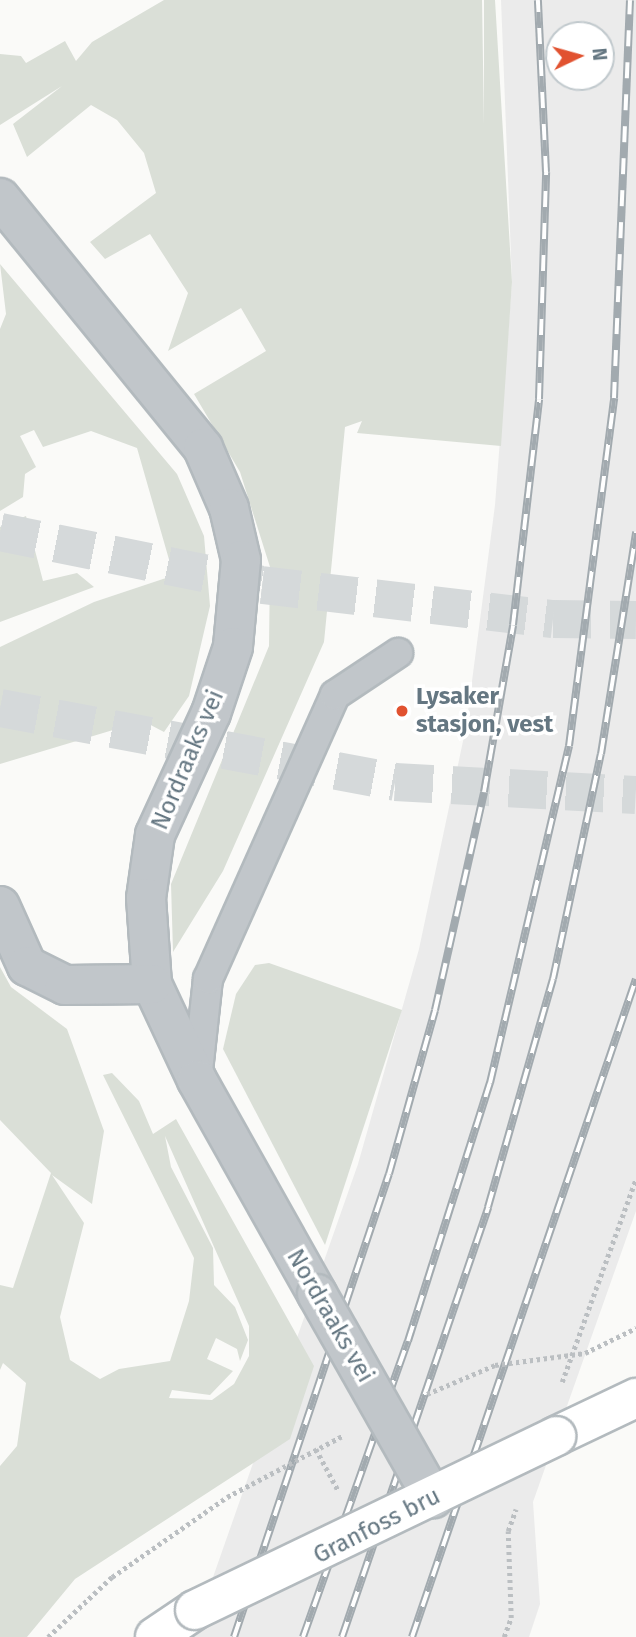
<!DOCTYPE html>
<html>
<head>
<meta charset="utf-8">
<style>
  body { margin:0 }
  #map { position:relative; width:636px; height:1637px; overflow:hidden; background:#fafaf8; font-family:"Fira Sans",sans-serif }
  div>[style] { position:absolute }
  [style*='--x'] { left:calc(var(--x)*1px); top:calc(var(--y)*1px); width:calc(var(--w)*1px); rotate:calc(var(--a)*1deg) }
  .built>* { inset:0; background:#ebebeb }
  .green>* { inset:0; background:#dadfd7 }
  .highway-tunnel>* { height:38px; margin-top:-19px; transform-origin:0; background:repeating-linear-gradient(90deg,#d5d9da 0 38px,transparent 0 57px) }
  .path>* { height:4.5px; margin-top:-2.25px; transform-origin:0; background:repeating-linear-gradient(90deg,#bbbfc2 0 3.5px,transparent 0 7px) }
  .roads { filter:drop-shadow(2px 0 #b3babe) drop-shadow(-2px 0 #b3babe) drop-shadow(0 2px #b3babe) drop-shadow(0 -2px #b3babe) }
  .lane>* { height:28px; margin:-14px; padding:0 14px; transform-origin:14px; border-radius:14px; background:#c1c6ca }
  .street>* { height:38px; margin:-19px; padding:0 19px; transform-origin:19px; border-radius:19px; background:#c1c6ca }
  .secondary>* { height:38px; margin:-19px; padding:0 19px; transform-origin:19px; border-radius:19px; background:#fff }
  .rail>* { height:8px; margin-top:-4px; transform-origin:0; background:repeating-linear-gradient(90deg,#fff 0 16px,#a2aaaf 0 32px); box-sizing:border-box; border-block:2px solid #a2aaaf }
  .path-bridge>* { height:4.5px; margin-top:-2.25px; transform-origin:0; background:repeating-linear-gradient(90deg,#bbbfc2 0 3.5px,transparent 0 7px) }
  .bridges { filter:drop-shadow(2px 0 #b3babe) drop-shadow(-2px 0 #b3babe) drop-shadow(0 2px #b3babe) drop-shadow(0 -2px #b3babe) }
  .street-bridge>* { height:38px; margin:-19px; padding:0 19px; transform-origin:19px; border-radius:19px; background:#c1c6ca }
  .secondary-bridge>* { height:38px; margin:-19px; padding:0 19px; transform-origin:19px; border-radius:19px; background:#fff }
  .dots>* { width:19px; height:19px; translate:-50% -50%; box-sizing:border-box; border:4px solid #fff; border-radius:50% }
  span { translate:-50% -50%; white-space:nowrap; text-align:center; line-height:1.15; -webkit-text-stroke:7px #fff; paint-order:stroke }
  .poi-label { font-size:24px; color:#657782; font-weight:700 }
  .left { translate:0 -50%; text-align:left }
  .street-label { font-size:24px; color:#657782 }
  .north { position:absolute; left:545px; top:21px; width:70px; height:70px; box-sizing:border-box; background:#fff; border:2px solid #c1c9cd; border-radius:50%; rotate:85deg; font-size:19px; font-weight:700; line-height:28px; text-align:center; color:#657782 }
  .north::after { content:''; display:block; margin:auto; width:24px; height:32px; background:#e15230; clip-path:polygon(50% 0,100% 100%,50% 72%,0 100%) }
</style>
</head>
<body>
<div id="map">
  <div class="built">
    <i style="clip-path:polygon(evenodd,501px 0,636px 0,636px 1211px,533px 1502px,540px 1604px,529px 1637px,192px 1637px,358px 1164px,419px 949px,466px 727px,495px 505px,512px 282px,501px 0,559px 35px,601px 35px,601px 77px,559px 77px,559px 35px)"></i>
  </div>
  <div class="green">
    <i style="clip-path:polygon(164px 0,482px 0,484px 125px,484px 0,495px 0,512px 282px,501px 446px,357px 433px,362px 421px,345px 427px,324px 642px,223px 871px,173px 952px,171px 884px,269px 646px,270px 567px,240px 472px,194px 394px,266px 351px,241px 308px,168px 351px,188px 293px,150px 234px,105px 259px,90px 242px,156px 193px,144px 153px,117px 120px,91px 105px,27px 157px,13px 124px,62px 86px,0 125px,0 54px,21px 56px,26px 63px,65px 41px,76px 61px,92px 42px)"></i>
    <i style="clip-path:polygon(0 264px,177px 474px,204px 536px,210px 606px,189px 696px,164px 732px,143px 721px,0 764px,0 647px,94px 602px,166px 578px,170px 563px,137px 448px,91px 431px,43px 447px,34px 430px,20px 436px,36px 467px,25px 474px,23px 497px,0 511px,0 329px,6px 314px)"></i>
    <i style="clip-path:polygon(26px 516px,43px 581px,77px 573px,94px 587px,0 622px,0 527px)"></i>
    <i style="clip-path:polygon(269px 963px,402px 1010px,325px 1245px,223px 1049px,236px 994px,255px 965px)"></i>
    <i style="clip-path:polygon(evenodd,0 967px,11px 987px,67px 1029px,104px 1131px,92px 1204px,52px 1175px,84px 1223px,60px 1317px,70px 1360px,100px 1379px,119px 1369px,170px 1361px,189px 1301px,194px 1258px,103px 1075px,112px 1073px,139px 1101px,153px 1134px,176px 1119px,314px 1366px,290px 1439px,75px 1579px,27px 1637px,0 1637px,0 1466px,17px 1446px,26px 1383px,3px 1363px,0 1370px,0 1285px,13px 1288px,51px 1173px,0 1120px,0 967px,165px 1136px,249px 1326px,249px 1356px,234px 1384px,212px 1400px,169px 1398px,172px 1390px,210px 1395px,233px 1371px,207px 1359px,216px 1338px,237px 1349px,240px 1361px,248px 1340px,235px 1307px,214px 1285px,213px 1248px,171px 1167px,165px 1136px)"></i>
  </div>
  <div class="highway-tunnel">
    <i style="--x:0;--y:532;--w:267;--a:11.4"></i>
    <i style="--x:262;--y:585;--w:293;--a:6.7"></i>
    <i style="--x:553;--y:619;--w:83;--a:0.7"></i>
    <i style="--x:0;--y:708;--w:402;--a:10.6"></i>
    <i style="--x:395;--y:782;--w:241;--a:3.1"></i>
  </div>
  <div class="path">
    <i style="--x:585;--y:1353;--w:57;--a:-26.1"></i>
    <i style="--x:562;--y:1382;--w:216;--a:-70"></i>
    <i style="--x:48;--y:1637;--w:88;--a:-43.2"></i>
    <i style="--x:112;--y:1577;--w:140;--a:-34.8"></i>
    <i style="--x:504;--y:1637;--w:20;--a:-70"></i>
    <i style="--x:511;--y:1618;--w:87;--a:-92"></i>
    <i style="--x:508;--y:1531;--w:23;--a:-70"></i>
  </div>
  <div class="roads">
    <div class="lane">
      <i style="--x:197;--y:1080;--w:102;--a:-83.8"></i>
      <i style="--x:208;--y:979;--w:311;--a:-65.9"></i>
      <i style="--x:335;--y:695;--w:76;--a:-33.7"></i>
    </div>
    <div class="street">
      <i style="--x:0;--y:198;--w:322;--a:50.9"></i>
      <i style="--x:203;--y:448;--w:65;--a:66.6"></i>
      <i style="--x:229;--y:508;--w:53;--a:77"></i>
      <i style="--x:241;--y:560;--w:87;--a:95.3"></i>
      <i style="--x:233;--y:647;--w:70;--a:108.4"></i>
      <i style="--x:211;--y:713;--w:134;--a:114.7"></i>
      <i style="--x:155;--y:835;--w:64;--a:98.1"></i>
      <i style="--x:146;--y:898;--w:86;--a:86"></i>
      <i style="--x:152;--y:984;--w:106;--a:64.9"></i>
      <i style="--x:197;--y:1080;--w:245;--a:60.7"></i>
      <i style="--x:0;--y:906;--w:66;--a:65.8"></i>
      <i style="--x:27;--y:966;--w:42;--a:26.6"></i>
      <i style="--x:65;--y:985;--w:87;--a:-0.7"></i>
    </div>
    <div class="secondary">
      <i style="--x:556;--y:1436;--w:89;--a:-25.4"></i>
      <i style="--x:155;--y:1637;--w:48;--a:-34"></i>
    </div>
  </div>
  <div class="rail">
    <i style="--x:234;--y:1637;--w:488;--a:-71.5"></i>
    <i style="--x:389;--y:1174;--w:170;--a:-74.3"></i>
    <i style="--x:435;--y:1010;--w:223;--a:-77.3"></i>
    <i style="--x:484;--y:792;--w:169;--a:-80.1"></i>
    <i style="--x:513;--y:625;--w:227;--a:-83.4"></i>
    <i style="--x:539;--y:399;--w:227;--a:-88.2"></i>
    <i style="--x:546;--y:172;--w:172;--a:-92.7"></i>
    <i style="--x:303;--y:1637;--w:314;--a:-70.5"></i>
    <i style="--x:408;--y:1341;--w:271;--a:-72.4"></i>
    <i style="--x:490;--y:1083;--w:346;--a:-76.8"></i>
    <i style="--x:569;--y:746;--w:351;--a:-82.6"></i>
    <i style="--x:614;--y:398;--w:398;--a:-87.7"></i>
    <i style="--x:342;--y:1637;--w:454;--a:-71.2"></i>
    <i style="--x:488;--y:1207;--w:237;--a:-74.1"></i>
    <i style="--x:553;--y:979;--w:230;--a:-78"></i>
    <i style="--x:601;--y:754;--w:225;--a:-81"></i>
    <i style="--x:412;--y:1637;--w:695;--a:-71.2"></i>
  </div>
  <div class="path-bridge">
    <i style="--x:427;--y:1394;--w:74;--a:-23.1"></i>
    <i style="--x:495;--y:1365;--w:91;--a:-7.6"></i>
    <i style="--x:316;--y:1449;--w:47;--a:61.8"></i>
    <i style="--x:227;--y:1497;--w:132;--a:-27.9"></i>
  </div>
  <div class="bridges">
    <div class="street-bridge">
      <i style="--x:317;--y:1294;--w:235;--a:60.4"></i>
    </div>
    <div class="secondary-bridge">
      <i style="--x:195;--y:1610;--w:401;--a:-25.7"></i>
    </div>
  </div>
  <div class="dots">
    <i style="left:402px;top:711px;background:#e15230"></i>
  </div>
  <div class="poi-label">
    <span class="left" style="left:416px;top:711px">Lysaker<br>stasjon, vest</span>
  </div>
  <div class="street-label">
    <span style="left:188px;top:760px;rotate:-67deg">Nordraaks vei</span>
    <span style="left:330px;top:1316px;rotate:60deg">Nordraaks vei</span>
    <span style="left:377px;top:1526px;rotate:-27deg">Granfoss bru</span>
  </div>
  <div class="north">N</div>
</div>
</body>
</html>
